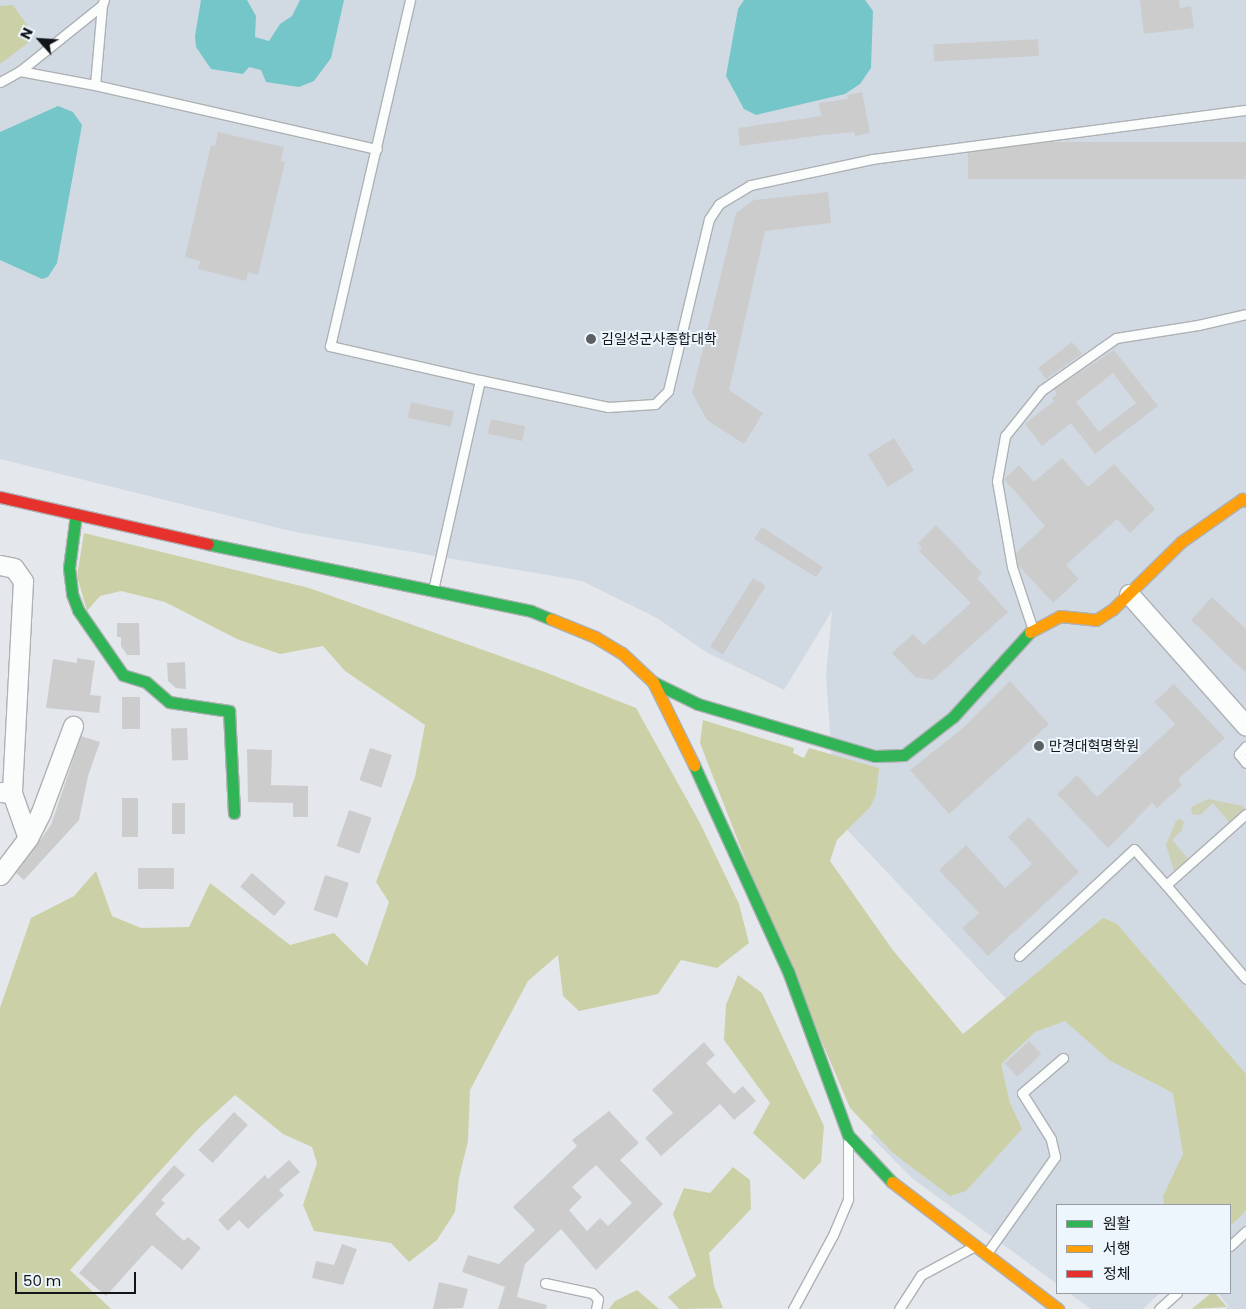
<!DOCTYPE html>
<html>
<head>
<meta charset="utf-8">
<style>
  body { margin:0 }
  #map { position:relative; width:1246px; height:1309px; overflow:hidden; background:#e4e8ec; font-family:Poppins,"Noto Sans KR",sans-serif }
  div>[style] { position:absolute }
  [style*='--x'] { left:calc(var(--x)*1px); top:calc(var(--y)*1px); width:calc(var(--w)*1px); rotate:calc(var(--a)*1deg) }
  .built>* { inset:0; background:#d1dae3 }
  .green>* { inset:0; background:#ccd0b5 }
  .forest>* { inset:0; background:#ccd0a7 }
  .water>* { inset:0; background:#75c6c9 }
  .building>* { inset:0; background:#cccccd; transform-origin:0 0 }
  .roads { filter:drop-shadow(1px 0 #aeb1b4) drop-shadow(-1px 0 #aeb1b4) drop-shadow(0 1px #aeb1b4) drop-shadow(0 -1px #aeb1b4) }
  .lane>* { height:9px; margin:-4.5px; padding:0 4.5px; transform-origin:4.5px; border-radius:4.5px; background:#fbfcfc }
  .street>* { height:19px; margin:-9.5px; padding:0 9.5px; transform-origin:9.5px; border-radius:9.5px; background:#fbfcfc }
  .fast>* { height:11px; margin:-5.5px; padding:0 5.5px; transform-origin:5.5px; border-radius:5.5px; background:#30b455 }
  .slow>* { height:11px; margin:-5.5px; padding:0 5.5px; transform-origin:5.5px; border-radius:5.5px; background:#ff9f0a }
  .jam>* { height:11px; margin:-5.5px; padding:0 5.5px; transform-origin:5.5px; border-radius:5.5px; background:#e5322d }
  .dots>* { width:14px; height:14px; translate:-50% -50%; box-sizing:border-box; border:2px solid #edf5fd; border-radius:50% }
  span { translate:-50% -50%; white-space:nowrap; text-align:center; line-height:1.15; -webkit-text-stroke:4px #edf5fd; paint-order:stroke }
  .poi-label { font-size:14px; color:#131618 }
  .left { translate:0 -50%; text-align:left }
  .legend { position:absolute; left:1056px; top:1204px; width:175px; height:90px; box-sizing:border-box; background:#edf5fd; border:1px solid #969ca1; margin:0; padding:6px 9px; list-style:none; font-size:15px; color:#131618 }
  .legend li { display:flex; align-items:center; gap:10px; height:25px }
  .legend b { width:25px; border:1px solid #969ca1 }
  .north { position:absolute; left:15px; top:15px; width:50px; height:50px; -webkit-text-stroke:4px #edf5fd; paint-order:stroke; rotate:296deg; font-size:14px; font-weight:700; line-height:20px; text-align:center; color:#131618 }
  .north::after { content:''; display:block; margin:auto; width:18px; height:22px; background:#131618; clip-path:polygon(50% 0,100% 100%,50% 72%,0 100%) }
  .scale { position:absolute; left:15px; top:1272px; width:121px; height:22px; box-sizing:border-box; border:2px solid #131618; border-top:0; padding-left:6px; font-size:15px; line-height:18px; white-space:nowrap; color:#131618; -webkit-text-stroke:4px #edf5fd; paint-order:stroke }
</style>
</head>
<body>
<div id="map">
  <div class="built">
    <i style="clip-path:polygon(0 0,1246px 0,1246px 1309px,1226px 1309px,1228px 1306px,1218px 1293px,1230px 1293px,1230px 1205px,1057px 1205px,1057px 1284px,913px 1179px,870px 1136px,1016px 1009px,836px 818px,826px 675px,832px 611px,784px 690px,706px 652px,657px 618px,582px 581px,290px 531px,0 459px)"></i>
    <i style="clip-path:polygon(1069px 1293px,1160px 1293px,1143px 1309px,1091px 1309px)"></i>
  </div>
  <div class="green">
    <i style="clip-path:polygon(1208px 799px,1243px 806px,1245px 810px,1230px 823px,1213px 803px,1200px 815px,1192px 814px,1191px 807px)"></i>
    <i style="clip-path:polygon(1180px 819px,1184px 822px,1182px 830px,1172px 840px,1188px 859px,1174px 871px,1166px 845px,1176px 821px)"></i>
  </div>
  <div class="forest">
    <i style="clip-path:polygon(13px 5px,27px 25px,28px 43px,0 64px,0 6px)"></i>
    <i style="clip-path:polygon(84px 533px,309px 588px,542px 671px,636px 708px,700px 823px,739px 904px,749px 943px,717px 968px,681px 960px,658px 994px,579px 1011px,563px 996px,558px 955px,528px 981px,470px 1090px,468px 1141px,459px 1178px,455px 1212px,437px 1240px,409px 1262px,391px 1243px,314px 1231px,303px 1205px,317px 1163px,312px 1147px,283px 1134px,235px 1095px,199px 1128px,70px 1270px,111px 1309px,0 1309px,0 1008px,31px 918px,74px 896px,96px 871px,112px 916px,141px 928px,189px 927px,210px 883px,290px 945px,334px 933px,367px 966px,389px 902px,376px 882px,415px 777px,425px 725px,345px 671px,323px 646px,280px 654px,237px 639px,165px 602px,121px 591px,100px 596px,87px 611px,77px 576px)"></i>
    <i style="clip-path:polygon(703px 720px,794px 748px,793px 753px,804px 758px,809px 748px,879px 768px,876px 795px,870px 807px,837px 840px,830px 861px,892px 949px,963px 1034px,1103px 918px,1117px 924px,1246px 1074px,1246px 1210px,1241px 1216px,1230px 1226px,1230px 1205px,1164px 1205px,1163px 1196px,1183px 1154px,1173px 1093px,1109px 1060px,1065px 1021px,1035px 1032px,1001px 1064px,1010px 1103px,1022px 1129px,966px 1191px,950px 1196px,893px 1153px,850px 1108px,749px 869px,700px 743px)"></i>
    <i style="clip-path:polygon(738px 975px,762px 993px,824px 1126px,821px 1162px,804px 1180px,753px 1133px,770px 1103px,724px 1040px,726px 1005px)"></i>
    <i style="clip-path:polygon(733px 1167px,750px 1180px,751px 1209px,709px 1253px,714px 1286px,723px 1308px,679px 1309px,668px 1297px,696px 1276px,673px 1214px,684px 1188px,710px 1193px)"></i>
    <i style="clip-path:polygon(637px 1290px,659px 1309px,609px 1309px,615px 1301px)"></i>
    <i style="clip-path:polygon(1211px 1293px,1215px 1293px,1227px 1307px,1192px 1309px)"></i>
  </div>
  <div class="water">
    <i style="clip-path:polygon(201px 0,247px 0,256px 16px,255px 37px,269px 41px,280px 24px,292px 16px,300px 0,344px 0,331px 58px,314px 81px,299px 87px,266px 82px,261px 70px,249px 67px,243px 74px,211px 69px,196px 47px,195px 36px)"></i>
    <i style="clip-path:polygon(744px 0,865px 0,873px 11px,871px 68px,860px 84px,845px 94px,756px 115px,744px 109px,726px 76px,738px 9px)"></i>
    <i style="clip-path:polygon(58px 106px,73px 112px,82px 125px,57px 263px,48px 277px,42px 279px,0 260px,0 132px)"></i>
  </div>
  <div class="building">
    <i style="clip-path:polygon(1140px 0,1179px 0,1180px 8px,1191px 6px,1194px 28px,1144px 34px)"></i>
    <i style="left:1038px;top:39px;width:17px;height:105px;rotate:87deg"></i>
    <i style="clip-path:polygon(862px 92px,870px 133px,855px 136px,854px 132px,823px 135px,740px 146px,738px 128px,821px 116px,819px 103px,848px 99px,847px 95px)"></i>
    <i style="clip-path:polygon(218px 132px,284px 147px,281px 161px,285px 162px,258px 275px,248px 272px,246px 281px,198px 269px,200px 261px,185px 257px,211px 145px,215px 146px)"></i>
    <i style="left:1246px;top:142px;width:37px;height:278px;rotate:90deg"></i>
    <i style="clip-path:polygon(828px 192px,831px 223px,765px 231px,729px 390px,763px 413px,744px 444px,707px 420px,692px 393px,736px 213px,754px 200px)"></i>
    <i style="clip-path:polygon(1072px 342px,1082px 354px,1046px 379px,1038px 368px)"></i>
    <i style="clip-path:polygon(evenodd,1114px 350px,1158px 406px,1095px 454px,1071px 423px,1042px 446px,1025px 424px,1054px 401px,1052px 398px,1057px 394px,1054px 389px,1114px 350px,1113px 373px,1136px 403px,1099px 432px,1076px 402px,1113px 373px)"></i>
    <i style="left:411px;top:402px;width:44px;height:16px;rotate:12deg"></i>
    <i style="left:491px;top:419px;width:35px;height:15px;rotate:12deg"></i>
    <i style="left:894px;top:438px;width:38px;height:31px;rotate:58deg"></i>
    <i style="clip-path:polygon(1062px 458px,1088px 487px,1114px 464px,1155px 509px,1130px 533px,1117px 519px,1066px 565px,1079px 579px,1053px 603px,1018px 565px,1016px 553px,1045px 526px,1004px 479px,1019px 465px,1034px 482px)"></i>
    <i style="clip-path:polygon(936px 525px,982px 573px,977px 578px,1008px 612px,933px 680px,915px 677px,892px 653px,913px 634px,924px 645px,971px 603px,919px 551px,922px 548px,918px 543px)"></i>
    <i style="clip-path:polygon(762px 527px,823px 567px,816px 577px,754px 539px)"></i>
    <i style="left:753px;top:578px;width:15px;height:81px;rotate:32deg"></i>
    <i style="clip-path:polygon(1212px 597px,1246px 629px,1246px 673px,1191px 620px)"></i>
    <i style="clip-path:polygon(117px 623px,139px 623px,140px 655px,127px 655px,121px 646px,121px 637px,117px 637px)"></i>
    <i style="clip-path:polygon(77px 658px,95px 661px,90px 695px,101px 696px,99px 713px,46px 708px,53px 659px,77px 663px)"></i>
    <i style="clip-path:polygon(185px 662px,186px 689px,176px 688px,168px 681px,167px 663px)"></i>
    <i style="clip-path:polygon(1010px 681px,1049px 724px,949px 814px,910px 770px,962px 729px)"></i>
    <i style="clip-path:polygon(1174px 684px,1225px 738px,1178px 779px,1182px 785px,1157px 808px,1152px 803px,1108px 848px,1057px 794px,1077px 775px,1097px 797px,1175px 724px,1154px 702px)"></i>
    <i style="left:122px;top:697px;width:18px;height:32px"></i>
    <i style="left:187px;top:728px;width:32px;height:16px;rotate:88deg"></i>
    <i style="clip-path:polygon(81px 736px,100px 742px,88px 776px,79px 820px,24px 880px,16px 873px,51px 825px)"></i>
    <i style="left:370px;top:748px;width:23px;height:34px;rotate:18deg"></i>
    <i style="clip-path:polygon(247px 749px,272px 750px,271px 785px,308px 786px,308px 817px,293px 817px,293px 803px,248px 802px)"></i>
    <i style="left:122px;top:798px;width:16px;height:39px"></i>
    <i style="left:172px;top:803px;width:13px;height:31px"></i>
    <i style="left:349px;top:810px;width:24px;height:38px;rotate:19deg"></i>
    <i style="clip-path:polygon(1029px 817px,1079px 872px,988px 956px,962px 928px,979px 913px,939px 870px,966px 845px,1005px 888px,1032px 864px,1008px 837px)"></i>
    <i style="left:174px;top:868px;width:21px;height:36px;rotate:90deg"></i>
    <i style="left:252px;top:873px;width:45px;height:18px;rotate:41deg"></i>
    <i style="left:325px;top:875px;width:25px;height:37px;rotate:18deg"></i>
    <i style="left:1029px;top:1041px;width:18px;height:33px;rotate:47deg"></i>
    <i style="clip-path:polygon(704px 1042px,715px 1055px,706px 1063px,734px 1094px,743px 1086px,756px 1101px,734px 1120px,720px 1104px,661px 1156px,645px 1138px,673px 1113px,652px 1090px)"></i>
    <i style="clip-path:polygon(evenodd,609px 1111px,639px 1143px,620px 1160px,663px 1204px,596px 1270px,561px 1229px,525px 1264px,517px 1297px,547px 1305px,546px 1309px,498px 1309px,505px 1287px,462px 1272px,468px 1255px,499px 1264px,535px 1230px,513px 1207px,577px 1146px,572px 1140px,609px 1111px,596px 1165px,632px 1203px,608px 1226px,600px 1218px,587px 1231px,569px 1210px,582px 1197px,572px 1187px,596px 1165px)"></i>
    <i style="left:234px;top:1112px;width:19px;height:52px;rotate:43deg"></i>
    <i style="clip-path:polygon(289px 1160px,300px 1172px,279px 1190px,284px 1195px,248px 1229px,239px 1220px,228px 1231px,218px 1220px,265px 1175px,268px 1179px)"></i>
    <i style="clip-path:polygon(174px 1165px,185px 1175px,161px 1200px,165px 1203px,155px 1214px,184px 1241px,188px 1237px,201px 1248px,182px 1270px,152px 1245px,106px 1296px,79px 1273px)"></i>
    <i style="clip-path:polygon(342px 1244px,357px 1249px,343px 1285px,312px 1278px,316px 1261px,334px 1265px)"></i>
    <i style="clip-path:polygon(439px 1282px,468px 1289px,463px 1308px,433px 1309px)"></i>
  </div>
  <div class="roads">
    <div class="lane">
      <i style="--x:410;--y:0;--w:355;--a:103"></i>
      <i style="--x:330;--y:346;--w:154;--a:12.8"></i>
      <i style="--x:480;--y:380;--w:215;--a:102.6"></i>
      <i style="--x:20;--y:71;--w:76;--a:10.6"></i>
      <i style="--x:95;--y:85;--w:289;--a:12.8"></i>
      <i style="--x:0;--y:82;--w:23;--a:-29"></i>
      <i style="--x:20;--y:71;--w:105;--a:-38.8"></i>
      <i style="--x:102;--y:5;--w:5;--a:-68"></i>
      <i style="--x:95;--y:85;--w:80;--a:-85"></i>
      <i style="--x:480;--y:380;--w:131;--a:11.9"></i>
      <i style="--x:608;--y:407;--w:47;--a:-3.7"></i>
      <i style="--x:655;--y:404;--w:18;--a:-45"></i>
      <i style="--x:668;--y:391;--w:177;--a:-76.6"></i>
      <i style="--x:709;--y:219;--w:18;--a:-56"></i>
      <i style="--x:719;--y:204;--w:37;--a:-31"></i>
      <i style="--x:751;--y:185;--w:124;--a:-12.1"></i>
      <i style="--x:872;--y:159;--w:377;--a:-7.5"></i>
      <i style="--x:1032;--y:627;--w:63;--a:-108.4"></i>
      <i style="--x:1012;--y:567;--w:87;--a:-99.9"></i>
      <i style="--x:997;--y:481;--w:46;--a:-79.9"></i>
      <i style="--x:1005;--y:436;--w:59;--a:-51.2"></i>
      <i style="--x:1042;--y:390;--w:90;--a:-35.1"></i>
      <i style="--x:1116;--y:338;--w:83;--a:-9"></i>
      <i style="--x:1198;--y:325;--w:49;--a:-12.9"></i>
      <i style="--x:1246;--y:746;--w:11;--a:131"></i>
      <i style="--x:1239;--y:754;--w:11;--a:52"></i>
      <i style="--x:1166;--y:885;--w:123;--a:49.6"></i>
      <i style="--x:1019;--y:956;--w:157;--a:-42.9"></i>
      <i style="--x:1134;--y:849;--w:48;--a:48.4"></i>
      <i style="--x:1166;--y:885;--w:107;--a:-41.6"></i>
      <i style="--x:1230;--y:1246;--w:22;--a:-43"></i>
      <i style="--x:987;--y:1253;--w:118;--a:-54.7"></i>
      <i style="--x:1055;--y:1157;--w:18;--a:-103"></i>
      <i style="--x:1051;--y:1139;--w:54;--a:-122.2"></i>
      <i style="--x:1022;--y:1093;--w:54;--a:-40.5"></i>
      <i style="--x:545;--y:1283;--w:48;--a:12"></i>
      <i style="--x:592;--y:1293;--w:8;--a:45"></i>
      <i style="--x:598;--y:1299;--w:10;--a:101"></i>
      <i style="--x:793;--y:1309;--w:84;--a:-61.6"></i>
      <i style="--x:833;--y:1235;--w:39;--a:-67"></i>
      <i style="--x:848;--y:1199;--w:57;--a:-90"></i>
      <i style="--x:899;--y:1309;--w:40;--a:-57.1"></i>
      <i style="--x:921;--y:1275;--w:59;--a:-28.3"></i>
      <i style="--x:1159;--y:1309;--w:24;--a:-42"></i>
    </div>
    <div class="street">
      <i style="--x:0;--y:565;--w:14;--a:12"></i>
      <i style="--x:14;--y:568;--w:16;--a:55"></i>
      <i style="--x:23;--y:581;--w:212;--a:93"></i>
      <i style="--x:1129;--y:594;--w:176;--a:48.4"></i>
      <i style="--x:28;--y:838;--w:29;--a:-63"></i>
      <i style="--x:41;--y:812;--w:92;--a:-69.6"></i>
      <i style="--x:0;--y:875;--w:46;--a:-52.9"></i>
      <i style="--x:28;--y:838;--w:48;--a:-109.6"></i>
      <i style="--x:12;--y:793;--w:11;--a:-175"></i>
    </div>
    <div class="fast">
      <i style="--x:76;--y:514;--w:54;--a:97.4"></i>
      <i style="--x:69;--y:568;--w:26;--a:83"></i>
      <i style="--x:72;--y:594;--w:17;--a:69"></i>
      <i style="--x:78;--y:610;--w:79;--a:55.3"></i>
      <i style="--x:123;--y:675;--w:24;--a:17"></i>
      <i style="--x:146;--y:682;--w:30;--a:41"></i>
      <i style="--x:169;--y:702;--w:61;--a:8.5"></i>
      <i style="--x:229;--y:711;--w:102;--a:87.2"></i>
      <i style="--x:208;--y:544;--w:330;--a:11.7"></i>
      <i style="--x:531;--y:611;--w:22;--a:22"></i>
      <i style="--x:653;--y:682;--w:50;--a:26.1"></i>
      <i style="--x:698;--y:704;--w:184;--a:16.4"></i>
      <i style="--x:875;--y:756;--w:29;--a:-2"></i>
      <i style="--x:904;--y:755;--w:62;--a:-37.8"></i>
      <i style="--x:953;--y:717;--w:115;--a:-47.8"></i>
      <i style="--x:694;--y:765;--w:226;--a:65.5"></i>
      <i style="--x:788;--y:971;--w:175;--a:69.9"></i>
      <i style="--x:848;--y:1135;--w:64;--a:46.9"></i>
    </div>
    <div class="slow">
      <i style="--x:551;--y:619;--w:48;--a:22.2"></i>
      <i style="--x:595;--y:637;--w:31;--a:31"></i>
      <i style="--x:622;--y:653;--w:42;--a:43.1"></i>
      <i style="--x:653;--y:682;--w:93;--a:63.7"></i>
      <i style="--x:1030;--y:632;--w:34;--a:-28"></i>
      <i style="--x:1060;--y:616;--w:36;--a:6"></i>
      <i style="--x:1096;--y:620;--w:20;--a:-33"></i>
      <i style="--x:1113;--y:609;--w:95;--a:-44.6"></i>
      <i style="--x:1181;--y:542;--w:75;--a:-35.2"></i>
      <i style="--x:1242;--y:499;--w:4;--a:27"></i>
      <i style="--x:892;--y:1182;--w:209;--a:37.4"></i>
    </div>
    <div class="jam">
      <i style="--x:0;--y:497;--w:213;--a:12.7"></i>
    </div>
  </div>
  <div class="dots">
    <i style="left:591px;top:339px;background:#5c6062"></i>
    <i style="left:1039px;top:746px;background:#5c6062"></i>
  </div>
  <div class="poi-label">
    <span class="left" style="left:601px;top:339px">김일성군사종합대학</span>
    <span class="left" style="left:1049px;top:746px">만경대혁명학원</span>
  </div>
  <ul class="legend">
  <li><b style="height:6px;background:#30b455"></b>원활</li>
  <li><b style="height:6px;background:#ff9f0a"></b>서행</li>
  <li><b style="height:6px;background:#e5322d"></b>정체</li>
  </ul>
  <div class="north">N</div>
  <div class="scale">50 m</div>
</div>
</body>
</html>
